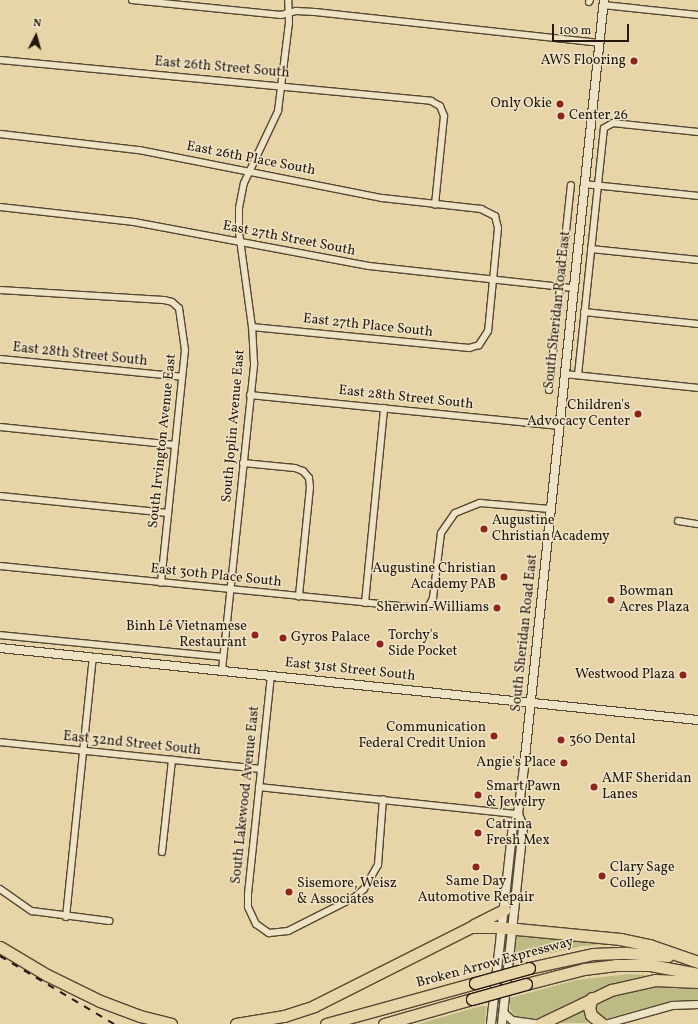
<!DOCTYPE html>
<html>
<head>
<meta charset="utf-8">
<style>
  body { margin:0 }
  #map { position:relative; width:698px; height:1024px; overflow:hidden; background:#e7d4a7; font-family:Vollkorn,serif }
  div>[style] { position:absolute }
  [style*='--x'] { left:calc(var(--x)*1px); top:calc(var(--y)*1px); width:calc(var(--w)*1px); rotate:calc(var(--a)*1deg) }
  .green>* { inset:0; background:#bcbb83 }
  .roads { filter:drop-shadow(1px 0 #554734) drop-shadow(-1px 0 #554734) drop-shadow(0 1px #554734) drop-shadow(0 -1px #554734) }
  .minor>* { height:6px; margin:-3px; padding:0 3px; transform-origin:3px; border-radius:3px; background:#efe3c6 }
  .tertiary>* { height:7px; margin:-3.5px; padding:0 3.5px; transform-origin:3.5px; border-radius:3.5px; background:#efe3c6 }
  .secondary>* { height:8px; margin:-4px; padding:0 4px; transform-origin:4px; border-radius:4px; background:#efe3c6 }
  .motorway>* { height:11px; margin:-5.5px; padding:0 5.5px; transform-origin:5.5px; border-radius:5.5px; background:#e7d4a7 }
  .rail>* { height:1.5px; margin-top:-0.75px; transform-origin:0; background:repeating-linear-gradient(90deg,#24180e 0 7px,transparent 0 14px) }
  .bridges { filter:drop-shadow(1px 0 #24180e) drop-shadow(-1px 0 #24180e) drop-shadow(0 1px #24180e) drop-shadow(0 -1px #24180e) }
  .motorway-bridge>* { height:11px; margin:-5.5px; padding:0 5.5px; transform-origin:5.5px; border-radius:5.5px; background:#e7d4a7 }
  .dots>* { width:11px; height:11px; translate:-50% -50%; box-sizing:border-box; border:2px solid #efe3c6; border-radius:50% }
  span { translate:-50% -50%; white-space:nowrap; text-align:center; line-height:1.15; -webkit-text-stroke:3px #efe3c6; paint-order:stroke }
  .poi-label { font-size:14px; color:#24180e }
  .right { translate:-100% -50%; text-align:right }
  .left { translate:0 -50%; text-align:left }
  .street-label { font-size:14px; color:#24180e }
  .north { position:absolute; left:16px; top:16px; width:40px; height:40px; -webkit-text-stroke:3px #efe3c6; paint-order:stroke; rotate:6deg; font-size:11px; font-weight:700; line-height:16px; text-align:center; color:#24180e }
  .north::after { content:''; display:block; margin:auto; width:14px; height:18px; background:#24180e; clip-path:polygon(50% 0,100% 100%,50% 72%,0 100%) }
  .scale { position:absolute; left:552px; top:24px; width:77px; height:18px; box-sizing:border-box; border:2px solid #24180e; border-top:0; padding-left:5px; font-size:12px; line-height:14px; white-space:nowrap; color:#24180e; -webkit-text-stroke:3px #efe3c6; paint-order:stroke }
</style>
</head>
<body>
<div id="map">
  <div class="green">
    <i style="clip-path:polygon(516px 934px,620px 943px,583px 946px,514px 961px)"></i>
    <i style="clip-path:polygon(629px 974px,662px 976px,538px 1021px,516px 1017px,510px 1009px,510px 998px,576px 980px)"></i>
    <i style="clip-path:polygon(670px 984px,698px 987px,698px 1000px,675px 1000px,608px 1018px,603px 1018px,595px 1009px,596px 1002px,607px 996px,648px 985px)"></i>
    <i style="clip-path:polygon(481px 1006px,486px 1006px,485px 1024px,418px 1024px)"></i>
    <i style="clip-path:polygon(585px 1007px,589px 1020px,587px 1023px,555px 1023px,554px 1020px)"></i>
  </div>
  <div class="roads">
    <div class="minor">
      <i style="--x:132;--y:0;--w:150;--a:5.7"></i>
      <i style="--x:281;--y:15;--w:16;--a:-15"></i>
      <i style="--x:296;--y:11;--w:19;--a:3"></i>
      <i style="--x:315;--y:12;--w:286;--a:6.2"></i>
      <i style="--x:589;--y:2;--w:2;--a:-63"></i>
      <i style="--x:603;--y:5;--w:96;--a:6"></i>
      <i style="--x:0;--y:60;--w:433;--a:5.4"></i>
      <i style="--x:431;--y:101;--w:10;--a:29"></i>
      <i style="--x:440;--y:106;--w:11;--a:68"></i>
      <i style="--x:444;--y:116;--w:89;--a:95.8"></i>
      <i style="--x:0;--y:134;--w:140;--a:6.6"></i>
      <i style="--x:139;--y:150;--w:248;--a:11.2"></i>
      <i style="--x:382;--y:198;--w:100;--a:6.3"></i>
      <i style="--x:481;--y:209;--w:16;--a:27"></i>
      <i style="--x:495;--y:216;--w:12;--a:76"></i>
      <i style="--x:498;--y:228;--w:103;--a:95.5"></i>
      <i style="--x:488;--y:331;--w:17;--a:123"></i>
      <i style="--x:479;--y:345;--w:10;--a:163"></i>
      <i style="--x:469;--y:348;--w:218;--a:-174.5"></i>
      <i style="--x:584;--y:184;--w:115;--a:6"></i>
      <i style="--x:0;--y:207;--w:135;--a:6.4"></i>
      <i style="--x:134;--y:222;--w:239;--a:10.6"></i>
      <i style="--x:369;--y:266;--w:205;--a:6.2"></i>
      <i style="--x:591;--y:249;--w:108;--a:5.9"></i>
      <i style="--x:0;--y:290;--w:164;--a:3.5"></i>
      <i style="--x:164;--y:300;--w:8;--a:14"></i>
      <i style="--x:172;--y:302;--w:9;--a:41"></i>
      <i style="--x:179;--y:308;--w:42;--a:81.9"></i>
      <i style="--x:185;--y:350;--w:234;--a:95.9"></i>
      <i style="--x:584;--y:312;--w:115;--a:6"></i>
      <i style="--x:0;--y:359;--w:183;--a:5.6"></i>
      <i style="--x:565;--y:374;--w:134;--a:6"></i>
      <i style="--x:578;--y:375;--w:248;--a:-84"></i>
      <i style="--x:604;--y:128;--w:10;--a:-29"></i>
      <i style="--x:613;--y:123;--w:85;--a:6"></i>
      <i style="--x:549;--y:390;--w:206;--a:-83.9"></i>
      <i style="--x:250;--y:395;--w:311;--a:5.7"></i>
      <i style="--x:0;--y:427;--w:176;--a:5.9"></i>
      <i style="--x:243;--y:463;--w:52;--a:5.5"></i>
      <i style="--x:295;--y:468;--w:9;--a:21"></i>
      <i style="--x:303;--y:471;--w:9;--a:49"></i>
      <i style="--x:309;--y:478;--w:9;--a:84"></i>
      <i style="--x:310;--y:487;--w:110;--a:95.8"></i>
      <i style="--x:0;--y:496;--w:169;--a:5.8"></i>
      <i style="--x:678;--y:521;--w:20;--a:9"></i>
      <i style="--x:0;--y:566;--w:424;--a:5.7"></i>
      <i style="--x:422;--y:608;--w:7;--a:-16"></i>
      <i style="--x:429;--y:606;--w:9;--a:-63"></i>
      <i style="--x:433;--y:598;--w:65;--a:-83"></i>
      <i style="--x:441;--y:533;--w:24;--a:-55"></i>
      <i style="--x:455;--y:513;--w:27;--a:-22"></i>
      <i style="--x:480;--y:503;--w:70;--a:4.9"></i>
      <i style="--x:365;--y:603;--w:196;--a:-84.4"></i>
      <i style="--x:0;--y:635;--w:224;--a:5.6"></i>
      <i style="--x:222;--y:670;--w:309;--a:-84"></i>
      <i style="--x:254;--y:363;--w:36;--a:-93"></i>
      <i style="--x:252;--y:327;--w:96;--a:-97.8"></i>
      <i style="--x:239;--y:232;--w:24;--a:-90"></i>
      <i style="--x:239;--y:208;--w:25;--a:-79"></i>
      <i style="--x:244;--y:183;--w:80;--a:-64.7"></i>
      <i style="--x:278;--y:111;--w:89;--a:-82.9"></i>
      <i style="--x:289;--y:23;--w:23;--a:-92"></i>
      <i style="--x:271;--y:675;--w:221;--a:96"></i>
      <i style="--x:248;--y:895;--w:12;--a:90"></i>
      <i style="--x:248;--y:907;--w:19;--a:65"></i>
      <i style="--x:256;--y:924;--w:16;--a:35"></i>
      <i style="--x:269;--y:933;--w:19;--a:-6"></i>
      <i style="--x:288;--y:931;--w:75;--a:-26.9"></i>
      <i style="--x:355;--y:897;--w:12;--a:-42"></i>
      <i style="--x:364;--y:889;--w:28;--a:-60"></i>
      <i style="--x:378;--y:865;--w:66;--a:-85.7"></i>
      <i style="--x:0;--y:742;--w:262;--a:5.9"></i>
      <i style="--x:259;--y:787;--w:260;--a:6"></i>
      <i style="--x:162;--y:852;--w:93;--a:-83.8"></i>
      <i style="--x:0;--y:889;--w:39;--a:35"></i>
      <i style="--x:32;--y:911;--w:78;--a:7.4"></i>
      <i style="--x:66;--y:917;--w:261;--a:-84.1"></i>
    </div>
    <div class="tertiary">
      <i style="--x:503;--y:1012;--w:12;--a:42"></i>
      <i style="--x:512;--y:1020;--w:27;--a:8"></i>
      <i style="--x:604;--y:1024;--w:71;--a:-15.6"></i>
      <i style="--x:672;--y:1005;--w:26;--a:-2"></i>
    </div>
    <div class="secondary">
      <i style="--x:0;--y:648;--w:702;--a:5.89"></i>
      <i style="--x:491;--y:1024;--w:199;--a:-83.7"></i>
      <i style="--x:513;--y:826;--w:13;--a:-67"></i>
      <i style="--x:518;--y:814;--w:47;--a:-82.7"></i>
      <i style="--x:524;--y:767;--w:771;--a:-84.05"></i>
      <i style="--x:502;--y:1024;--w:199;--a:-83.9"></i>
      <i style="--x:523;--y:826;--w:13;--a:-113"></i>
    </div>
    <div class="motorway">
      <i style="--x:474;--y:925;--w:34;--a:-27"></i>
      <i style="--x:0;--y:947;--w:55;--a:30.8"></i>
      <i style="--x:47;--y:975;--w:59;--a:26.1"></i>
      <i style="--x:100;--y:1001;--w:43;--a:20.6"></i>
      <i style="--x:140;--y:1016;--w:32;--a:14"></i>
      <i style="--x:529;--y:968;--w:66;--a:-12.3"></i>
      <i style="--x:593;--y:954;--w:33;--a:-2"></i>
      <i style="--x:626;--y:953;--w:42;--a:4.1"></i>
      <i style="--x:526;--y:984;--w:60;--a:-14.5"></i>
      <i style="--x:584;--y:969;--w:32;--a:-7"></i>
      <i style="--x:616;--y:965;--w:34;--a:0"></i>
      <i style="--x:650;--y:965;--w:49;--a:10.6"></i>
      <i style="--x:592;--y:998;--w:9;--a:108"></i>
      <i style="--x:589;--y:1007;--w:8;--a:76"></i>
      <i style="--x:591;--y:1015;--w:14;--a:39"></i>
      <i style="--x:236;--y:1024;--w:49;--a:-9.5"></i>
      <i style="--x:284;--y:1016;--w:32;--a:-18"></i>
      <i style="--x:314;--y:1006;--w:176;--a:-26.7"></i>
      <i style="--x:471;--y:927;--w:25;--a:0"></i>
      <i style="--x:496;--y:927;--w:125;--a:5.5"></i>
      <i style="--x:620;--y:939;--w:30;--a:12"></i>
      <i style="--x:649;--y:945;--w:52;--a:19.1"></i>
      <i style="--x:326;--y:1024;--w:155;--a:-15.4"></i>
      <i style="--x:384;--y:1024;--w:91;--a:-15.9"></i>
      <i style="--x:540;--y:1024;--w:79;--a:-25.6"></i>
      <i style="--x:611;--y:990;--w:45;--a:-12.8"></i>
      <i style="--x:655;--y:980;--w:43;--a:2.7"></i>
    </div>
  </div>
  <div class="rail">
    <i style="--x:0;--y:956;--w:133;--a:30.8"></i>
  </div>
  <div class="bridges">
    <div class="motorway-bridge">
      <i style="--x:475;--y:983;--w:56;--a:-15.5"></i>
      <i style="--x:472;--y:999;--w:56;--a:-15.5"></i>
    </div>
  </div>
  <div class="dots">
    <i style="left:634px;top:61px;background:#8f2418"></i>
    <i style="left:560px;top:104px;background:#8f2418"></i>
    <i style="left:561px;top:116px;background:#8f2418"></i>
    <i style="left:638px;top:414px;background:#8f2418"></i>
    <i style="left:484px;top:529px;background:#8f2418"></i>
    <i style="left:504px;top:577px;background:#8f2418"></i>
    <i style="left:611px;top:600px;background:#8f2418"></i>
    <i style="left:497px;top:608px;background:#8f2418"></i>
    <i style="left:255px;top:635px;background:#8f2418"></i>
    <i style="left:283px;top:638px;background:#8f2418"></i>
    <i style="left:380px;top:644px;background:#8f2418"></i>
    <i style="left:683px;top:675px;background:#8f2418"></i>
    <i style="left:494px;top:736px;background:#8f2418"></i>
    <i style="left:561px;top:740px;background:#8f2418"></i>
    <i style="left:564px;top:763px;background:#8f2418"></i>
    <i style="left:594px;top:787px;background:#8f2418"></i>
    <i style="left:478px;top:795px;background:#8f2418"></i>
    <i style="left:478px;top:833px;background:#8f2418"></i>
    <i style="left:476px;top:867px;background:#8f2418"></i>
    <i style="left:602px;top:876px;background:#8f2418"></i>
    <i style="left:289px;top:892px;background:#8f2418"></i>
  </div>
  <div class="poi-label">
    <span class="right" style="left:626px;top:61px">AWS Flooring</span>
    <span class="right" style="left:552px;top:104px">Only Okie</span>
    <span class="left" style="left:569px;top:116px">Center 26</span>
    <span class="right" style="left:630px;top:414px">Children's<br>Advocacy Center</span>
    <span class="left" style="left:492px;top:529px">Augustine<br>Christian Academy</span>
    <span class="right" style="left:496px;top:577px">Augustine Christian<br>Academy PAB</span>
    <span class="left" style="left:619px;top:600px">Bowman<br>Acres Plaza</span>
    <span class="right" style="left:489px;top:608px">Sherwin-Williams</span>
    <span class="right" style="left:247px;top:635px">Binh Lê Vietnamese<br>Restaurant</span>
    <span class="left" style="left:388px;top:644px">Torchy's<br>Side Pocket</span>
    <span class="left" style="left:291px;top:638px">Gyros Palace</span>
    <span class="right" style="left:675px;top:675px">Westwood Plaza</span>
    <span class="right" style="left:486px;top:736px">Communication<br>Federal Credit Union</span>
    <span class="left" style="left:569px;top:740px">360 Dental</span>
    <span class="right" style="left:556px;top:763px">Angie's Place</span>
    <span class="left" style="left:602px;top:787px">AMF Sheridan<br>Lanes</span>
    <span class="left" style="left:486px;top:795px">Smart Pawn<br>&amp; Jewelry</span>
    <span class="left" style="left:486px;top:833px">Catrina<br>Fresh Mex</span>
    <span class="left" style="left:610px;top:876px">Clary Sage<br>College</span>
    <span style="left:476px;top:890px">Same Day<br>Automotive Repair</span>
    <span class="left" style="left:297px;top:892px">Sisemore, Weisz<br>&amp; Associates</span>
  </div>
  <div class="street-label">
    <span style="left:222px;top:68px;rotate:5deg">East 26th Street South</span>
    <span style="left:251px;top:159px;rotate:11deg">East 26th Place South</span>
    <span style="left:289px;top:239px;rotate:11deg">East 27th Street South</span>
    <span style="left:558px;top:310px;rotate:-84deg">South Sheridan Road East</span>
    <span style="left:368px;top:326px;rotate:6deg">East 27th Place South</span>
    <span style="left:80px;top:355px;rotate:6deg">East 28th Street South</span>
    <span style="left:406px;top:398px;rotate:6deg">East 28th Street South</span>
    <span style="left:234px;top:426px;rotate:-85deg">South Joplin Avenue East</span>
    <span style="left:163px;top:441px;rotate:-84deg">South Irvington Avenue East</span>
    <span style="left:216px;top:576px;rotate:6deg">East 30th Place South</span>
    <span style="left:525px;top:633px;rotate:-84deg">South Sheridan Road East</span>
    <span style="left:350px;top:670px;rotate:6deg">East 31st Street South</span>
    <span style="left:132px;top:744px;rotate:6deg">East 32nd Street South</span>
    <span style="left:246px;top:795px;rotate:-84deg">South Lakewood Avenue East</span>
    <span style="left:495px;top:963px;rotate:-15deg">Broken Arrow Expressway</span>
  </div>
  <div class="north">N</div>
  <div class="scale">100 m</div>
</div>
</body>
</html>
